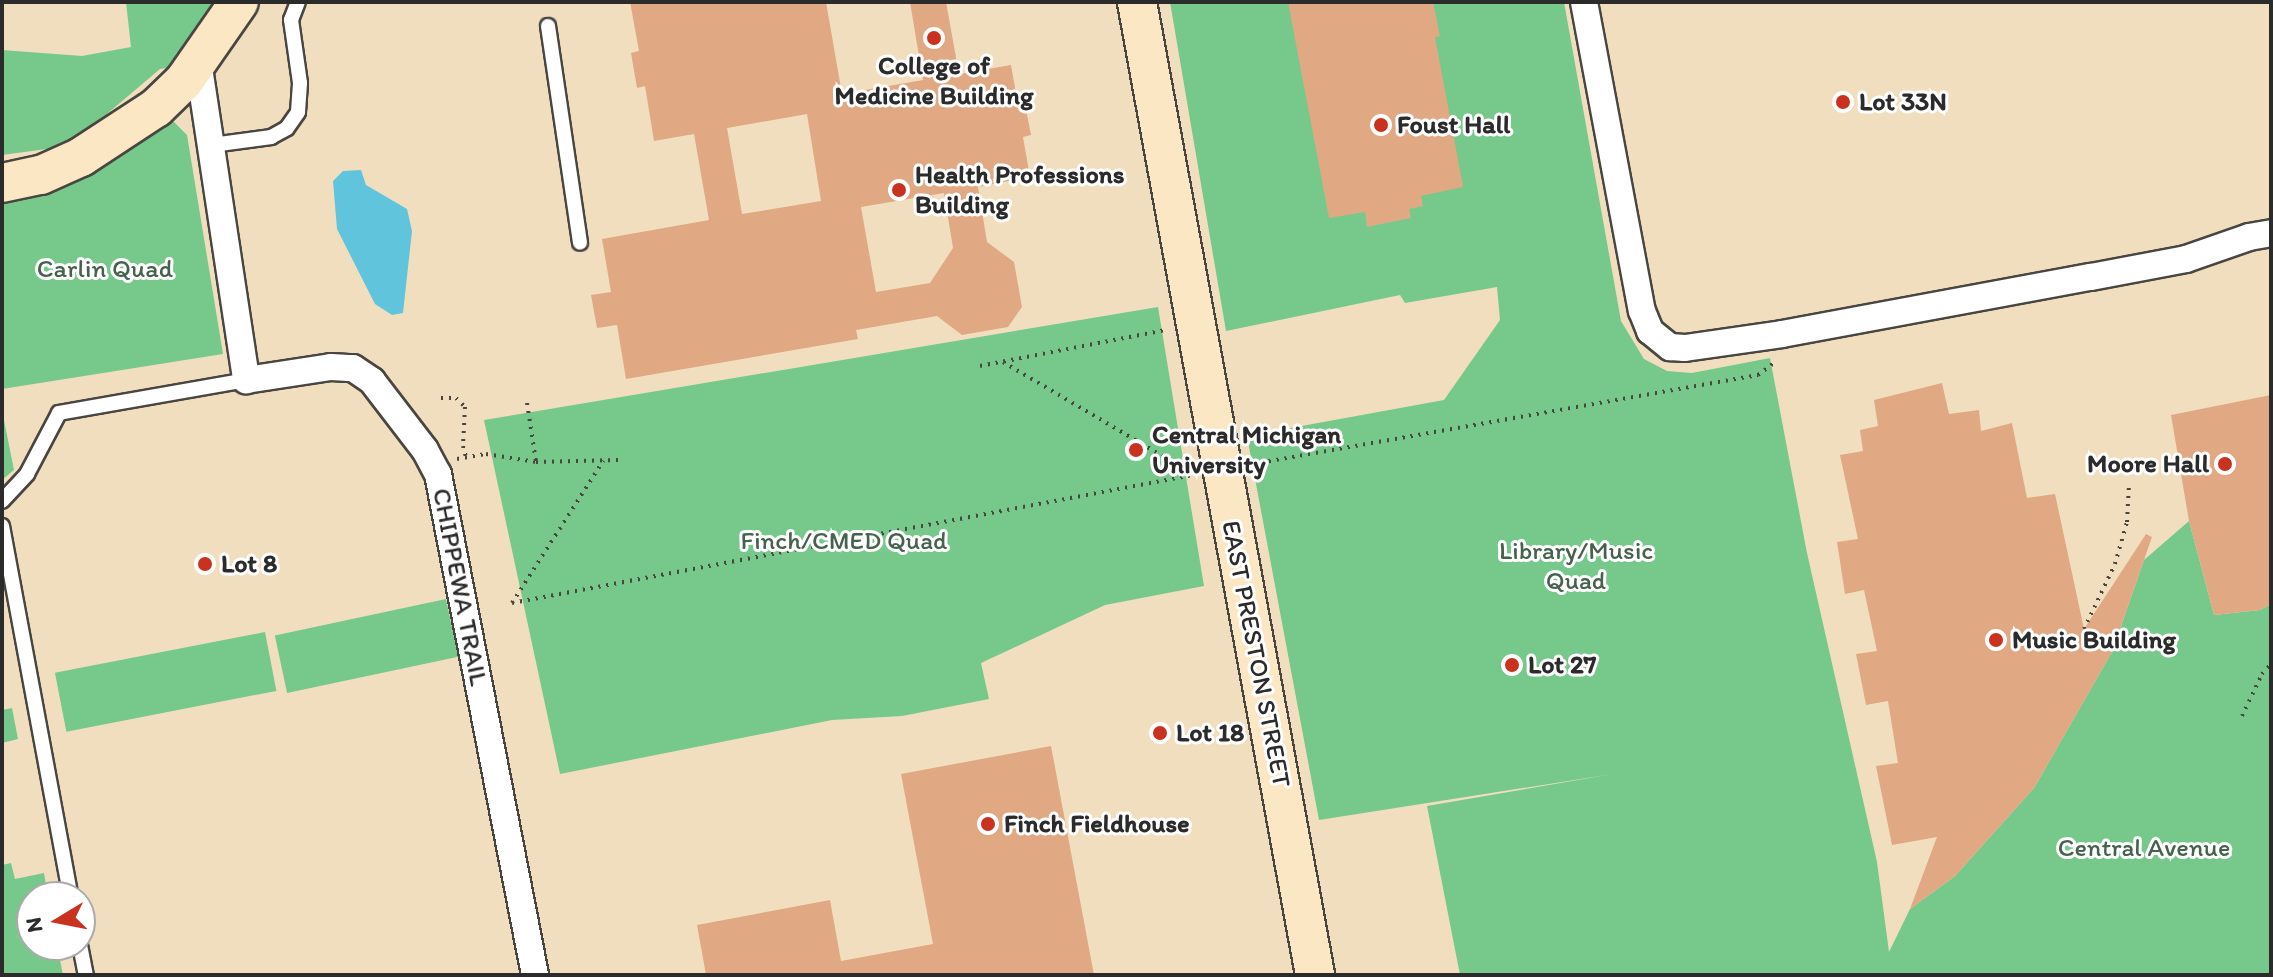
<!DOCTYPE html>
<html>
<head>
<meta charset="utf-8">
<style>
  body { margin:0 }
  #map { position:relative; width:2273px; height:977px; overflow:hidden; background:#f1debe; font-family:Itim,sans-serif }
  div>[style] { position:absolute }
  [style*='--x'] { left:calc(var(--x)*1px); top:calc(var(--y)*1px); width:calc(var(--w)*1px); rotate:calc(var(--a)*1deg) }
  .green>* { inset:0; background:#76c98b; transform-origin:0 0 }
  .water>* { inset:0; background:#5fc4dc }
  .building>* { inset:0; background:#e0a983 }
  .path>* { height:4px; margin-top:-2px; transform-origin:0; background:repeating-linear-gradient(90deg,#494641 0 2px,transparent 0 8px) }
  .roads { filter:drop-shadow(2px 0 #494641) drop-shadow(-2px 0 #494641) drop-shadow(0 2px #494641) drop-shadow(0 -2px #494641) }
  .lane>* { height:14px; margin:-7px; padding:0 7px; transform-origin:7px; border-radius:7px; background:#fff }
  .street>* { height:26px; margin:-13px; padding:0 13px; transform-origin:13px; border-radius:13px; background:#fff }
  .secondary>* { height:38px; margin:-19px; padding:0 19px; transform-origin:19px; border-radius:19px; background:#fbe7c3 }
  .dots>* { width:22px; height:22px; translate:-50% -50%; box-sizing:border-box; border:4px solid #fff; border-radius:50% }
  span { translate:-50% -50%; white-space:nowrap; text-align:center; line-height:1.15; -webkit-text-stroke:6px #fff; paint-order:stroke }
  .poi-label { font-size:26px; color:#2b2b2b; font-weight:700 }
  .left { translate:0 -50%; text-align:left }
  .right { translate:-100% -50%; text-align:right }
  .park-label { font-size:26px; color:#45624d }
  .street-label { font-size:26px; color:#2b2b2b }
  .frame { position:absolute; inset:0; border:4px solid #2b2b2b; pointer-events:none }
  .north { position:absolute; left:16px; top:881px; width:80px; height:80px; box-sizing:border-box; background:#fff; border:2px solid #aaa; border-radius:50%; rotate:260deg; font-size:22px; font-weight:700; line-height:32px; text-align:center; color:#2b2b2b }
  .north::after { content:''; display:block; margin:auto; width:28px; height:36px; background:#c8321e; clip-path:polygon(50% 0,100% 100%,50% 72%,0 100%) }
</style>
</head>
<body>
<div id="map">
  <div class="green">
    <i style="clip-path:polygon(126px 2px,219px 2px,180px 66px,160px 69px,69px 146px,2px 155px,2px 50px,82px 56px,131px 47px)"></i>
    <i style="clip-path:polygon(1170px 2px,1564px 2px,1621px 321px,1644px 359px,1667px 371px,1692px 373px,1770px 358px,1807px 553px,1877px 862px,1889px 952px,1910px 909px,1955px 876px,2034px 788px,2112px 652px,2144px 560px,2189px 521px,2214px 615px,2260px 610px,2271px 604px,2271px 975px,1460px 975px,1427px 806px,1613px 774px,1319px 820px,1247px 436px,1444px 400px,1500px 320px,1497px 287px,1405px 303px,1400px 295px,1226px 331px)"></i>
    <i style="clip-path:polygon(173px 121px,187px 135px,223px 354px,2px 389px,2px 182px)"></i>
    <i style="clip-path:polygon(1158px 307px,1204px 586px,1105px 605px,981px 663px,989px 699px,902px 716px,832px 720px,560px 774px,484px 420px)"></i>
    <i style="clip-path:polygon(2px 410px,14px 470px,2px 480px)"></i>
    <i style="left:446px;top:599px;width:59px;height:175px;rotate:78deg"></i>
    <i style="left:265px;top:632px;width:60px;height:214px;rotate:79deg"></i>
    <i style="clip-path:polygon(12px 708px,18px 739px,2px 743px,2px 710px)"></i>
    <i style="clip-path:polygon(11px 863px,15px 879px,44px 873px,48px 897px,32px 897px,32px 945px,57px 945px,63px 975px,2px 975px,2px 865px)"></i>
  </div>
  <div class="water">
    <i style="clip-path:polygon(361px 170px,366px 185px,407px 209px,412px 231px,403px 313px,392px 315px,375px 304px,337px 229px,333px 181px,343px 171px)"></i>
  </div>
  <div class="building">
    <i style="clip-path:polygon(evenodd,630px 2px,826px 2px,842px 94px,923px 80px,910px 2px,946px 2px,959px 74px,1011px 65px,1018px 105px,1025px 104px,1031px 135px,1023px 137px,1030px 177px,978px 187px,987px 242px,1014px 262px,1022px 307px,1008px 327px,962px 335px,937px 316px,856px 330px,858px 339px,626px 379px,617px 325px,597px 328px,591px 295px,611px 292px,602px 239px,709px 220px,694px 134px,654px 141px,645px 86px,637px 88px,631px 53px,639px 51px,630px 2px,807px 114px,821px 201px,742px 214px,727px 128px,807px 114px,630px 2px,944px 193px,953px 248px,930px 283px,876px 292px,861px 207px,944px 193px)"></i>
    <i style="clip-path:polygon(1288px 2px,1433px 2px,1440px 36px,1435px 37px,1463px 187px,1421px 196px,1423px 206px,1409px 209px,1411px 218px,1367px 227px,1365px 212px,1329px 218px)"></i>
    <i style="clip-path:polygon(1942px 383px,1949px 414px,1979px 410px,1981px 431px,2012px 423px,2027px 498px,2055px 494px,2084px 629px,2146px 534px,2152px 537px,2112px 652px,2034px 788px,1955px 876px,1910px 909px,1937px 837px,1892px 845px,1876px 766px,1898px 763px,1888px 701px,1866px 705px,1856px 654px,1877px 651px,1864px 590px,1845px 594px,1837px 542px,1858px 539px,1840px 455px,1863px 451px,1860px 430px,1878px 426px,1874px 400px)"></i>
    <i style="clip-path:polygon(2271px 395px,2271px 604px,2260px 610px,2214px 615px,2189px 521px,2171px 415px)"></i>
    <i style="clip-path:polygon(1051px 746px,1094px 975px,706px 975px,697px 925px,830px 900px,841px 961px,933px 944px,901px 774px)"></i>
  </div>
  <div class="path">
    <i style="--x:1003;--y:362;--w:221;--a:30.5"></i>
    <i style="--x:980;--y:366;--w:189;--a:-11"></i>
    <i style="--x:441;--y:398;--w:15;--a:0"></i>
    <i style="--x:456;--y:398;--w:13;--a:45"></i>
    <i style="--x:465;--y:407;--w:39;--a:93"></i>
    <i style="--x:463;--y:446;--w:11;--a:75"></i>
    <i style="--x:527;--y:403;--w:60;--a:81.3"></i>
    <i style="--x:457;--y:459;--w:29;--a:-10"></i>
    <i style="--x:486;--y:454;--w:51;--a:9.1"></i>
    <i style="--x:536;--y:462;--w:82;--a:-1.4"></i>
    <i style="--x:1253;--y:464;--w:513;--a:-10"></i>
    <i style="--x:1758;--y:375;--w:20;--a:-37"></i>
    <i style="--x:512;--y:603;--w:693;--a:-10.65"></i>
    <i style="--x:512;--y:603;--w:169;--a:-57.3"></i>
    <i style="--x:2084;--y:629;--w:72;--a:-64.5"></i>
    <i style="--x:2115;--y:564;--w:44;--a:-74.1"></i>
    <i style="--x:2127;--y:522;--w:35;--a:-87"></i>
    <i style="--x:2242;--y:716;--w:47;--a:-64.5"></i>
    <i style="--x:2262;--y:674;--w:13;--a:-48"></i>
  </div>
  <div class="roads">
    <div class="lane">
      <i style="--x:548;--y:26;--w:219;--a:81.6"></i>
      <i style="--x:212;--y:145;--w:60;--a:-7.7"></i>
      <i style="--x:271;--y:137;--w:18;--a:-29"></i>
      <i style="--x:287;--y:128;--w:19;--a:-55"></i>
      <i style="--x:298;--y:112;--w:29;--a:-86"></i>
      <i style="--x:300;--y:83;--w:64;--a:-98.1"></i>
      <i style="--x:291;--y:20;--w:19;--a:-69"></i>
      <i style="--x:2;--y:501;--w:37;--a:-47"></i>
      <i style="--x:27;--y:474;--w:69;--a:-62.3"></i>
      <i style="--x:59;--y:413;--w:190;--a:-10"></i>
      <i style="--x:2;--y:526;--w:377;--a:79.5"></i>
      <i style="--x:80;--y:945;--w:31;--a:79"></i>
    </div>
    <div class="street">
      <i style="--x:1584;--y:2;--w:314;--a:79.4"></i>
      <i style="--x:1642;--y:311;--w:22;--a:68"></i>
      <i style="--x:1650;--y:331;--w:26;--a:39"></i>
      <i style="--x:1670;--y:347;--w:15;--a:4"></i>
      <i style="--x:1685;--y:348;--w:98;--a:-8.2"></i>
      <i style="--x:1782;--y:334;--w:314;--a:-10.5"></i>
      <i style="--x:2091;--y:277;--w:97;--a:-10.7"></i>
      <i style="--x:2186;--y:259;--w:67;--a:-19.2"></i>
      <i style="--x:2249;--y:237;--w:22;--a:-10"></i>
      <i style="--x:198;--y:61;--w:323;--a:81.4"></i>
      <i style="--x:246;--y:380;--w:86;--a:-8.7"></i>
      <i style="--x:331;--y:367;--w:22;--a:3"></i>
      <i style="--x:353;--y:368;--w:23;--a:34"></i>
      <i style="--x:372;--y:381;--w:87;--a:52.5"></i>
      <i style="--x:425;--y:450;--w:27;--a:62"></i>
      <i style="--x:438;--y:474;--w:510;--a:79.04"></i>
    </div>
    <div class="secondary">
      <i style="--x:1137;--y:2;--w:989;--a:79.63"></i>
      <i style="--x:2;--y:183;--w:40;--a:-12"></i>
      <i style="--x:41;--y:175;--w:44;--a:-24.2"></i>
      <i style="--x:81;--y:157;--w:90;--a:-33.2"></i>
      <i style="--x:156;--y:108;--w:39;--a:-44"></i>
      <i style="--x:184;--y:81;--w:96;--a:-55.2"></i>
    </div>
  </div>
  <div class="dots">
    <i style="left:934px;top:38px;background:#c8321e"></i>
    <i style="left:1843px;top:102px;background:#c8321e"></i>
    <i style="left:1381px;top:125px;background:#c8321e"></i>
    <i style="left:899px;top:190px;background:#c8321e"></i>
    <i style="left:1136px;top:450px;background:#c8321e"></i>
    <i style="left:2225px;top:464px;background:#c8321e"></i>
    <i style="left:205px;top:564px;background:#c8321e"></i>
    <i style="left:1996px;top:640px;background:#c8321e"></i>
    <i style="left:1512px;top:665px;background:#c8321e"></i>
    <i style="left:1160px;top:733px;background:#c8321e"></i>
    <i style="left:988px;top:824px;background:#c8321e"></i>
  </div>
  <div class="poi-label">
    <span style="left:934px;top:81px">College of<br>Medicine Building</span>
    <span class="left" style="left:1859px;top:102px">Lot 33N</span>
    <span class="left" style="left:1397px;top:125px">Foust Hall</span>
    <span class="left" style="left:915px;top:190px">Health Professions<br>Building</span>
    <span class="left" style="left:1152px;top:450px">Central Michigan<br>University</span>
    <span class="right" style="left:2209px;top:464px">Moore Hall</span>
    <span class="left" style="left:221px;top:564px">Lot 8</span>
    <span class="left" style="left:2012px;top:640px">Music Building</span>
    <span class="left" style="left:1528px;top:665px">Lot 27</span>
    <span class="left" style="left:1176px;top:733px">Lot 18</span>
    <span class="left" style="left:1004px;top:824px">Finch Fieldhouse</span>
  </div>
  <div class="park-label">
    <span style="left:105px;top:269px">Carlin Quad</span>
    <span style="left:844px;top:541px">Finch/CMED Quad</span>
    <span style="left:1576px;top:566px">Library/Music<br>Quad</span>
    <span style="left:2144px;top:848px">Central Avenue</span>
  </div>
  <div class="street-label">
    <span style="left:460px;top:587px;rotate:79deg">CHIPPEWA TRAIL</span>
    <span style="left:1256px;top:654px;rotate:79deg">EAST PRESTON STREET</span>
  </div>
  <div class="frame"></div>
  <div class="north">N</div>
</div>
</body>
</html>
